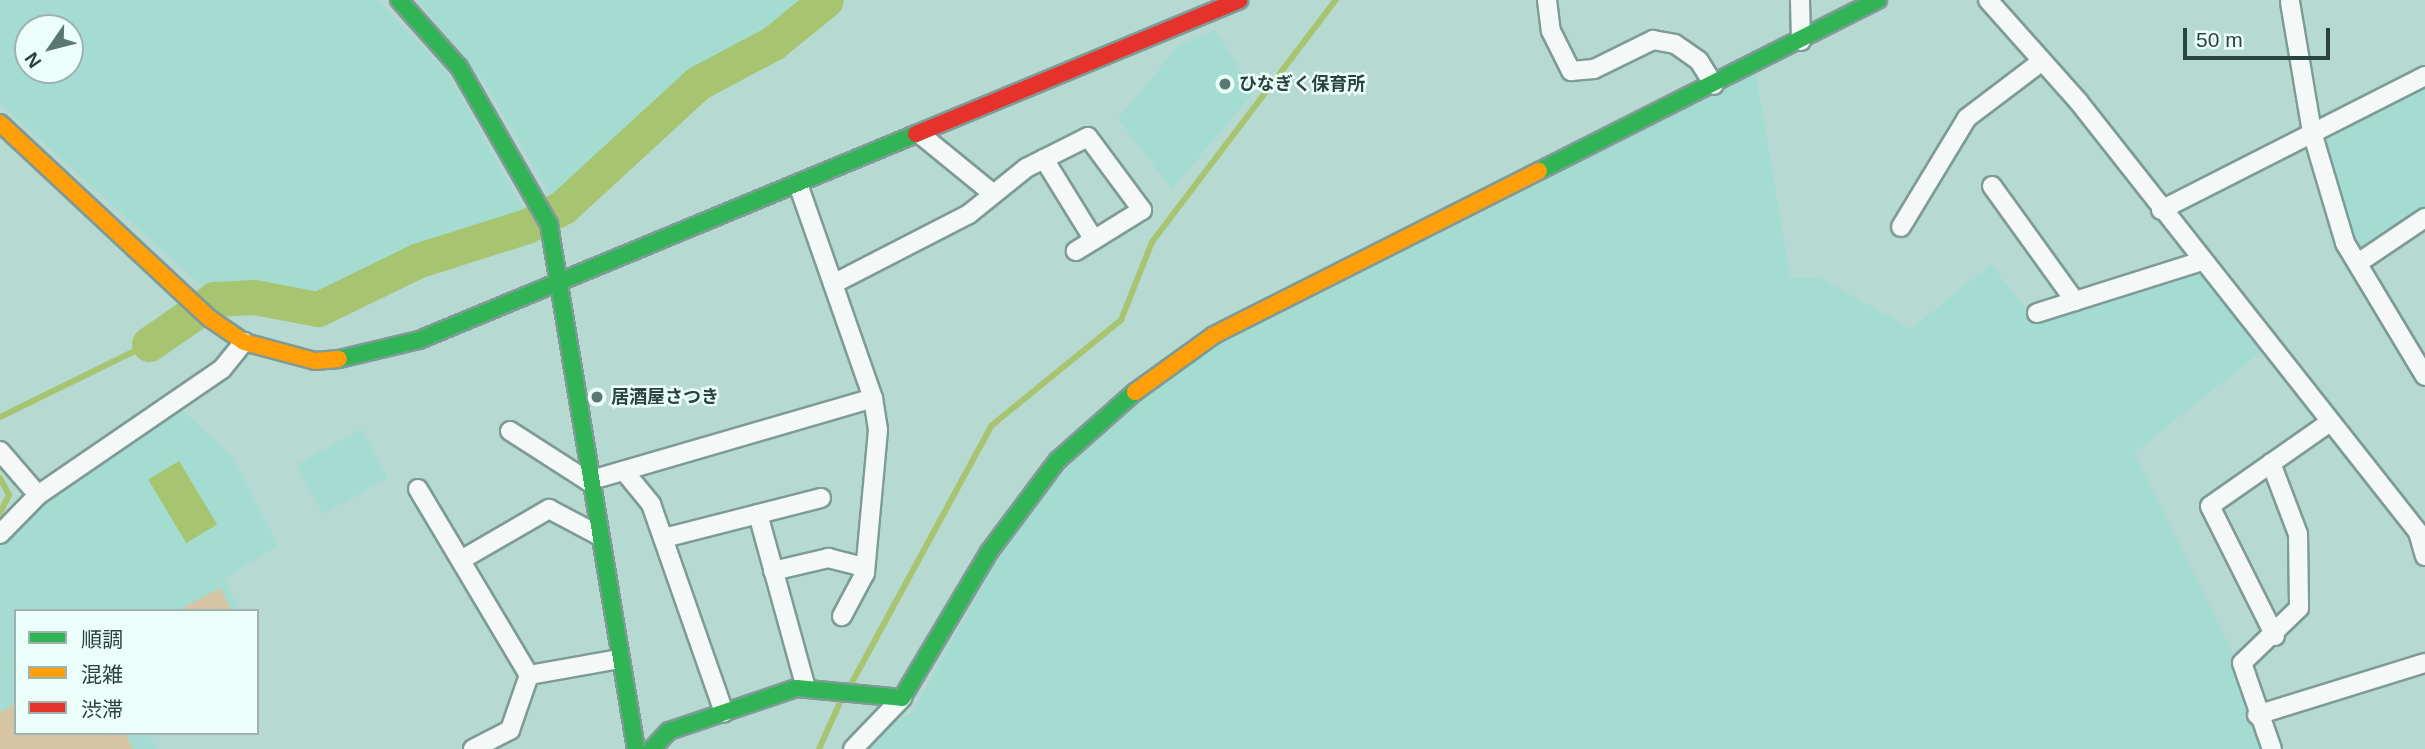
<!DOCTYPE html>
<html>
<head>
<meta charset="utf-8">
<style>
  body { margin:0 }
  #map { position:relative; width:2425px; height:749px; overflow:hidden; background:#b6d9d2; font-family:Arial,"Noto Sans JP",sans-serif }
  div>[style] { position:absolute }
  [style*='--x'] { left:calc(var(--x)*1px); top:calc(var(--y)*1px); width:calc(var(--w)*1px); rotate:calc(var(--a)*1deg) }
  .built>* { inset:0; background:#a4dcd2; transform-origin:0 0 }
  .green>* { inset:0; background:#d6c5a5 }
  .water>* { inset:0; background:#a7c571; transform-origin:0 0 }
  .stream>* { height:6px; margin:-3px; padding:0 3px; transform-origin:3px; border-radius:3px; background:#a7c571 }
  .river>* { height:35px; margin:-17.5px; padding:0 17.5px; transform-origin:17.5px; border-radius:17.5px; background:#a7c571 }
  .roads { filter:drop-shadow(2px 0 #7e9b96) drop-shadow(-2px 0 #7e9b96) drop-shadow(0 2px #7e9b96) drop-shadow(0 -2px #7e9b96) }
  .street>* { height:18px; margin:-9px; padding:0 9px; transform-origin:9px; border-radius:9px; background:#f4f9f8 }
  .fast>* { height:16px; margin:-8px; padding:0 8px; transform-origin:8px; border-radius:8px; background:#30b455 }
  .slow>* { height:16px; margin:-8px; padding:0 8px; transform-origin:8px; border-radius:8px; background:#ff9f0a }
  .jam>* { height:16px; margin:-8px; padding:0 8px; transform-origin:8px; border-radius:8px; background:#e5322d }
  .dots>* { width:19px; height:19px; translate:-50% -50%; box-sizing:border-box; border:4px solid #ecfefa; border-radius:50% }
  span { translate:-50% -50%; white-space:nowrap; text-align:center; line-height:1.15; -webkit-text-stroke:5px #ecfefa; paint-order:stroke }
  .poi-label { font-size:18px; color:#29433e; font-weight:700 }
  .left { translate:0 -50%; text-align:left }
  .legend { position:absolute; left:14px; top:609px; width:245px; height:126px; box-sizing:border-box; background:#ecfefa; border:2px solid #9eb3af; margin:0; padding:9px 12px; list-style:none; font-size:21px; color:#29433e }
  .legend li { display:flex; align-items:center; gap:14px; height:35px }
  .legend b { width:35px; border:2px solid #9eb3af }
  .north { position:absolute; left:14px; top:14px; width:70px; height:70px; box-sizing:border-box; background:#ecfefa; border:2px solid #9eb3af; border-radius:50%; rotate:235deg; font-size:19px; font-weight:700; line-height:28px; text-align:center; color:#29433e }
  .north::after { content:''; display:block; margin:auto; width:24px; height:32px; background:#5a7872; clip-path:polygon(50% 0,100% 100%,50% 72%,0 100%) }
  .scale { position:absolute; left:2183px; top:28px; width:147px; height:32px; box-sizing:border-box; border:4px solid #29433e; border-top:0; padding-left:9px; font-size:21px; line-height:24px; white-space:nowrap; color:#29433e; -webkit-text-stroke:5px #ecfefa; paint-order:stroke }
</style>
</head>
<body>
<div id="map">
  <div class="built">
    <i style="clip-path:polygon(evenodd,0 0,378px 0,449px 76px,526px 214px,311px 294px,203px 287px,0 103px,0 0,28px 28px,70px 28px,70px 70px,28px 70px,28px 28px)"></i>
    <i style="clip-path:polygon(418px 0,818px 0,709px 71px,551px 196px,482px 79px)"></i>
    <i style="clip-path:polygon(1215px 30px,1254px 92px,1172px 189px,1118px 119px,1178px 46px)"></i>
    <i style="clip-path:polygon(1756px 74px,1790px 277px,1822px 279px,1911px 329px,1991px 264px,2034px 320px,2202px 273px,2262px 351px,2134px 453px,2232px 651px,2266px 749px,863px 749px,879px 731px,912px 713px,993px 567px,1041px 498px,1089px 444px,1160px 386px,1219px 345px)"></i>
    <i style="clip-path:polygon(2425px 84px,2425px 208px,2361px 249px,2347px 229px,2320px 143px)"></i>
    <i style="clip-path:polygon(183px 411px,232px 456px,278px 545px,224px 579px,240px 611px,16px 611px,16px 733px,148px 733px,157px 749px,0 749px,0 547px,73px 477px)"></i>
    <i style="left:361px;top:429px;width:56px;height:74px;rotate:61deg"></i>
  </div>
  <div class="green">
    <i style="clip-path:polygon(220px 588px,232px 611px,177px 611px)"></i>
    <i style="clip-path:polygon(16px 703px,16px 733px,125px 733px,133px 749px,0 749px,0 712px)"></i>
  </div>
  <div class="water">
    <i style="left:179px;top:461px;width:74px;height:36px;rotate:59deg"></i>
  </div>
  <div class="stream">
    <i style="--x:0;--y:417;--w:166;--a:-26.1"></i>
    <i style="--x:0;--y:478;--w:19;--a:62"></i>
    <i style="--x:9;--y:495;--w:20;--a:117"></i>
    <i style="--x:849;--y:688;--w:298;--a:-61.5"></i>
    <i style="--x:991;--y:426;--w:168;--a:-39.2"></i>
    <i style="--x:1121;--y:320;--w:84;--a:-68.3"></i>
    <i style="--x:1152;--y:242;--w:304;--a:-52.8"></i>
    <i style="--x:819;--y:749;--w:54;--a:-65.8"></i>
  </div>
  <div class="river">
    <i style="--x:149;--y:344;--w:79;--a:-34.7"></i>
    <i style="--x:214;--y:299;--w:40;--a:-2.9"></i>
    <i style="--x:254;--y:297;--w:65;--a:10.6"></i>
    <i style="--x:318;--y:309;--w:112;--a:-25.9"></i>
    <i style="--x:419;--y:260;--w:113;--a:-17.5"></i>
    <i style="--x:527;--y:226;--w:41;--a:-27.8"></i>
    <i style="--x:563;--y:207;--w:183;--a:-42.6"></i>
    <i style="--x:698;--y:83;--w:85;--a:-28.1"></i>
    <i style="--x:773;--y:43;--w:68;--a:-39.1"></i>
  </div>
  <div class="roads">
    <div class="street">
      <i style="--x:1547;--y:0;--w:31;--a:83"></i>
      <i style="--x:1551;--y:31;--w:45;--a:63.4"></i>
      <i style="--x:1571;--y:71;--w:23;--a:-5"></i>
      <i style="--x:1594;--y:69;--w:66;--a:-26.2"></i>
      <i style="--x:1653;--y:40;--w:22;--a:10"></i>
      <i style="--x:1675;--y:44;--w:29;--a:35"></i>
      <i style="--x:1699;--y:61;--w:28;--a:58"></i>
      <i style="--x:1800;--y:0;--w:41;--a:88.6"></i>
      <i style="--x:1988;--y:0;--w:135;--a:48.3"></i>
      <i style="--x:2078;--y:101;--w:549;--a:51.73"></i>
      <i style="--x:2418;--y:532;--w:25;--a:74"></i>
      <i style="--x:2290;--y:2;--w:132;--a:80.4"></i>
      <i style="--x:2312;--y:132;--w:116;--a:73.4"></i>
      <i style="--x:2345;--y:243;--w:155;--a:59"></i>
      <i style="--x:921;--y:135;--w:90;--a:39.2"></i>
      <i style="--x:1044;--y:159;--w:95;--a:58.3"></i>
      <i style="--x:798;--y:184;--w:227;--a:70.7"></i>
      <i style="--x:873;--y:398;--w:32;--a:81"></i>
      <i style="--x:878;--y:430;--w:144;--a:95.2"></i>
      <i style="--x:865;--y:573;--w:49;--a:118.1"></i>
      <i style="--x:1992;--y:186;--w:142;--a:54.2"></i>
      <i style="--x:2161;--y:210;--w:296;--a:-26.9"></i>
      <i style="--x:1901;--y:227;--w:127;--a:-58.8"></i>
      <i style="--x:1967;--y:118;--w:94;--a:-37.2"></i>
      <i style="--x:2358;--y:263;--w:81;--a:-33.9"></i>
      <i style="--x:833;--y:284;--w:153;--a:-27.2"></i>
      <i style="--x:969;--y:214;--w:73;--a:-38.9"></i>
      <i style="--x:1026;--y:168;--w:69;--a:-26.6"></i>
      <i style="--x:1088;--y:137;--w:91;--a:53.5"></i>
      <i style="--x:1142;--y:210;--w:78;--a:148.2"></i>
      <i style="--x:2037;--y:313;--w:170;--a:-17.5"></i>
      <i style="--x:510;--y:431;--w:93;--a:32.7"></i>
      <i style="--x:588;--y:481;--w:297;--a:-16.2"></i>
      <i style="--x:0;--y:451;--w:58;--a:49.2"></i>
      <i style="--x:2271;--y:463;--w:76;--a:69.2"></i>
      <i style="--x:2298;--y:534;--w:74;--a:89.2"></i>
      <i style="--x:2299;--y:608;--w:79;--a:136"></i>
      <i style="--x:2242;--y:663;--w:91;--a:70.8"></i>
      <i style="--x:624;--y:471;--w:43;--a:50.7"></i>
      <i style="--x:651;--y:504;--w:221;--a:70.7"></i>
      <i style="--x:418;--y:489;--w:217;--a:59.2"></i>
      <i style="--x:529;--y:675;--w:92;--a:-10"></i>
      <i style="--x:758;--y:514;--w:180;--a:74.6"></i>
      <i style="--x:0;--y:534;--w:54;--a:-45.7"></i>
      <i style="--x:38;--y:495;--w:223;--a:-34.4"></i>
      <i style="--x:222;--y:369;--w:35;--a:-51"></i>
      <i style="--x:664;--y:538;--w:162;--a:-14.3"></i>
      <i style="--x:461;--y:560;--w:102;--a:-30.1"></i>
      <i style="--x:549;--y:509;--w:55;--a:28"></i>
      <i style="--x:773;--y:571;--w:57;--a:-13.3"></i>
      <i style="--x:828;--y:558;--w:38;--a:14"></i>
      <i style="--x:2275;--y:636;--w:145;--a:-116.6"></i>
      <i style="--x:2210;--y:506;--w:146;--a:-35"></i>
      <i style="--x:2257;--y:715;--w:176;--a:-17.2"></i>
      <i style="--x:473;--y:749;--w:42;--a:-27.2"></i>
      <i style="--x:510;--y:730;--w:58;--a:-70.9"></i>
      <i style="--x:853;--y:749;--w:71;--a:-46.1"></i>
    </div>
    <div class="fast">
      <i style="--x:399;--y:0;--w:90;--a:48.2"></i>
      <i style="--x:459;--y:67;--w:181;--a:60.2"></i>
      <i style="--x:549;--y:224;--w:532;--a:80.59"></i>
      <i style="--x:1539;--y:171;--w:380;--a:-26.8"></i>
      <i style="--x:339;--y:359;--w:82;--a:-13.4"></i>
      <i style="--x:419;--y:340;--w:538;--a:-22.51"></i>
      <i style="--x:652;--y:749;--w:25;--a:-47"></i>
      <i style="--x:669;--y:731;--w:135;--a:-18.6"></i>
      <i style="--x:797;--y:688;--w:105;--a:5.4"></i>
      <i style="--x:902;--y:698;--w:170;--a:-59.2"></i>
      <i style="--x:989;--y:552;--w:114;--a:-53.2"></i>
      <i style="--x:1057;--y:461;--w:104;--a:-41.5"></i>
    </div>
    <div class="slow">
      <i style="--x:0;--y:123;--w:286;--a:43"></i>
      <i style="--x:209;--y:318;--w:42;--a:34.4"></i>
      <i style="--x:244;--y:342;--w:73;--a:15"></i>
      <i style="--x:315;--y:361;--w:24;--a:-5"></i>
      <i style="--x:1135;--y:392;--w:97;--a:-35.8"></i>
      <i style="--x:1214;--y:335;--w:364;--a:-26.8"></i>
    </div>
    <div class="jam">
      <i style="--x:916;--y:134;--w:350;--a:-22.5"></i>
    </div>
  </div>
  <div class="dots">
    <i style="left:1225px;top:84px;background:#5a7872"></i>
    <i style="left:597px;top:397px;background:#5a7872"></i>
  </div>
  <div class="poi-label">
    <span class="left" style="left:1239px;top:84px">ひなぎく保育所</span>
    <span class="left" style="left:611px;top:397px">居酒屋さつき</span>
  </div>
  <ul class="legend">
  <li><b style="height:9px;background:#30b455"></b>順調</li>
  <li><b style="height:9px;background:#ff9f0a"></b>混雑</li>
  <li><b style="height:9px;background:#e5322d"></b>渋滞</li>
  </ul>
  <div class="north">N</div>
  <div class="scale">50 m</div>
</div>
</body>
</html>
